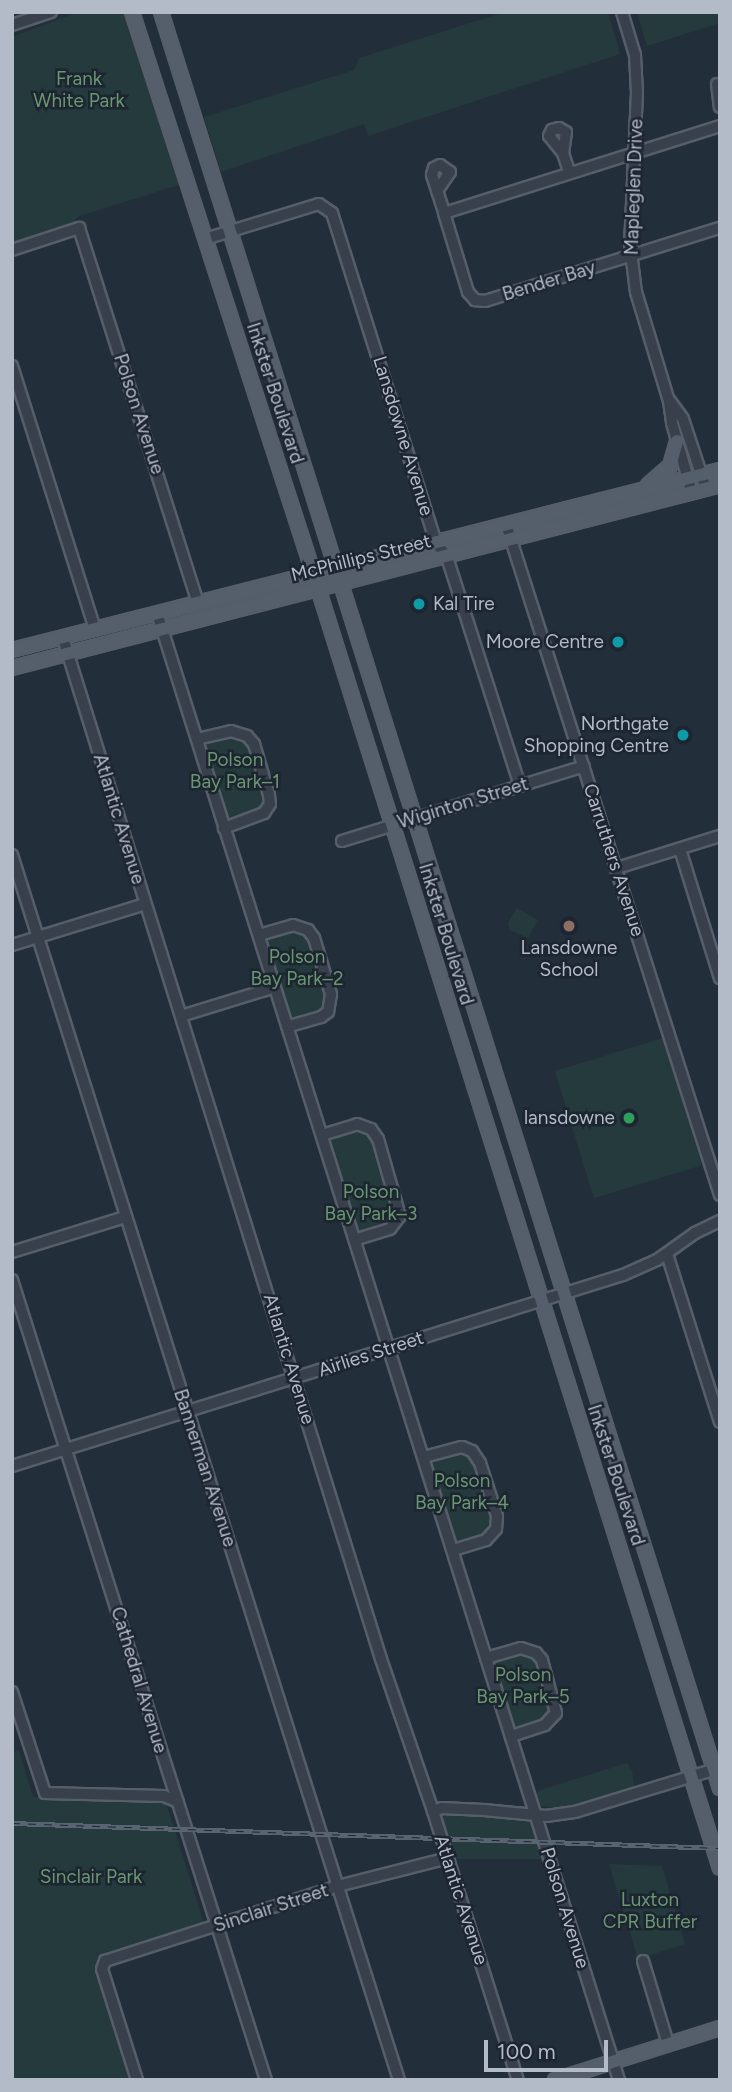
<!DOCTYPE html>
<html>
<head>
<meta charset="utf-8">
<style>
  body { margin:0 }
  #map { position:relative; width:732px; height:2092px; overflow:hidden; background:#232e3b; font-family:Figtree,sans-serif }
  div>[style] { position:absolute }
  [style*='--x'] { left:calc(var(--x)*1px); top:calc(var(--y)*1px); width:calc(var(--w)*1px); rotate:calc(var(--a)*1deg) }
  .green>* { inset:0; background:#253a3c; transform-origin:0 0 }
  .roads { filter:drop-shadow(2px 0 #555e69) drop-shadow(-2px 0 #555e69) drop-shadow(0 2px #555e69) drop-shadow(0 -2px #555e69) }
  .minor>* { height:10px; margin:-5px; padding:0 5px; transform-origin:5px; border-radius:5px; background:#37404b }
  .major>* { height:12px; margin:-6px; padding:0 6px; transform-origin:6px; border-radius:6px; background:#555f6b }
  .rail>* { height:5px; margin-top:-2.5px; transform-origin:0; background:repeating-linear-gradient(90deg,#1c2530 0 8px,#596472 0 16px); box-sizing:border-box; border-block:2px solid #596472 }
  .dots>* { width:19px; height:19px; translate:-50% -50%; box-sizing:border-box; border:4px solid #1c2530; border-radius:50% }
  span { translate:-50% -50%; white-space:nowrap; text-align:center; line-height:1.15; -webkit-text-stroke:5px #1c2530; paint-order:stroke }
  .park-label { font-size:19px; color:#6a9772 }
  .street-label { font-size:19px; color:#b2bbc7 }
  .poi-label { font-size:19px; color:#b2bbc7 }
  .left { translate:0 -50%; text-align:left }
  .right { translate:-100% -50%; text-align:right }
  .frame { position:absolute; inset:0; border:14px solid #b2bbc7; pointer-events:none }
  .scale { position:absolute; left:484px; top:2040px; width:124px; height:32px; box-sizing:border-box; border:4px solid #b2bbc7; border-top:0; padding-left:9px; font-size:21px; line-height:24px; white-space:nowrap; color:#b2bbc7; -webkit-text-stroke:5px #1c2530; paint-order:stroke }
</style>
</head>
<body>
<div id="map">
  <div class="green">
    <i style="clip-path:polygon(78px 12px,124px 12px,179px 185px,79px 216px,69px 227px,12px 245px,12px 37px)"></i>
    <i style="clip-path:polygon(505px 12px,608px 12px,620px 54px,368px 136px,364px 124px,221px 172px,204px 117px,354px 70px,359px 58px)"></i>
    <i style="clip-path:polygon(637px 12px,720px 12px,720px 23px,647px 46px)"></i>
    <i style="clip-path:polygon(230px 735px,241px 736px,250px 747px,266px 797px,258px 812px,233px 821px,227px 817px,206px 746px,208px 742px)"></i>
    <i style="clip-path:polygon(517px 908px,538px 920px,528px 938px,510px 930px,508px 923px)"></i>
    <i style="clip-path:polygon(292px 929px,309px 936px,328px 991px,325px 1008px,321px 1012px,296px 1020px,290px 1017px,267px 945px,270px 936px)"></i>
    <i style="left:663px;top:1038px;width:133px;height:113px;rotate:73deg"></i>
    <i style="clip-path:polygon(355px 1129px,365px 1130px,372px 1136px,395px 1205px,395px 1216px,388px 1226px,363px 1234px,357px 1231px,330px 1144px,333px 1136px)"></i>
    <i style="clip-path:polygon(456px 1454px,466px 1455px,474px 1461px,493px 1521px,485px 1536px,460px 1545px,454px 1541px,431px 1469px,434px 1460px)"></i>
    <i style="clip-path:polygon(522px 1653px,538px 1662px,551px 1708px,541px 1723px,519px 1730px,512px 1726px,494px 1664px,499px 1660px)"></i>
    <i style="clip-path:polygon(19px 1750px,33px 1797px,166px 1802px,204px 1924px,102px 1956px,97px 1962px,96px 1970px,130px 2080px,12px 2080px,12px 1752px)"></i>
    <i style="clip-path:polygon(627px 1763px,632px 1771px,635px 1790px,568px 1810px,538px 1805px,534px 1795px,540px 1790px)"></i>
    <i style="clip-path:polygon(445px 1814px,529px 1818px,543px 1859px,456px 1859px,451px 1855px,441px 1823px)"></i>
    <i style="clip-path:polygon(609px 1864px,662px 1866px,685px 1944px,638px 1959px)"></i>
  </div>
  <div class="roads">
    <div class="minor">
      <i style="--x:622;--y:12;--w:45;--a:73.2"></i>
      <i style="--x:635;--y:55;--w:37;--a:87"></i>
      <i style="--x:637;--y:92;--w:152;--a:92.6"></i>
      <i style="--x:630;--y:244;--w:48;--a:82.9"></i>
      <i style="--x:636;--y:292;--w:114;--a:73.2"></i>
      <i style="--x:669;--y:401;--w:22;--a:82"></i>
      <i style="--x:672;--y:423;--w:73;--a:74.1"></i>
      <i style="--x:12;--y:25;--w:41;--a:-18.4"></i>
      <i style="--x:717;--y:84;--w:23;--a:83"></i>
      <i style="--x:720;--y:126;--w:289;--a:162.5"></i>
      <i style="--x:444;--y:213;--w:83;--a:73.1"></i>
      <i style="--x:468;--y:292;--w:11;--a:49"></i>
      <i style="--x:475;--y:300;--w:10;--a:6"></i>
      <i style="--x:485;--y:301;--w:246;--a:-17.3"></i>
      <i style="--x:563;--y:153;--w:22;--a:-129"></i>
      <i style="--x:549;--y:136;--w:7;--a:-63"></i>
      <i style="--x:552;--y:130;--w:7;--a:-16"></i>
      <i style="--x:559;--y:128;--w:8;--a:30"></i>
      <i style="--x:566;--y:132;--w:21;--a:98"></i>
      <i style="--x:563;--y:153;--w:20;--a:72"></i>
      <i style="--x:437;--y:191;--w:23;--a:-56"></i>
      <i style="--x:450;--y:172;--w:12;--a:-145"></i>
      <i style="--x:440;--y:165;--w:7;--a:153"></i>
      <i style="--x:434;--y:168;--w:7;--a:106"></i>
      <i style="--x:432;--y:175;--w:40;--a:72"></i>
      <i style="--x:205;--y:239;--w:119;--a:-17.1"></i>
      <i style="--x:319;--y:204;--w:16;--a:35"></i>
      <i style="--x:332;--y:213;--w:345;--a:72.5"></i>
      <i style="--x:436;--y:542;--w:19;--a:54"></i>
      <i style="--x:447;--y:557;--w:240;--a:72.3"></i>
      <i style="--x:12;--y:250;--w:71;--a:-18.2"></i>
      <i style="--x:79;--y:228;--w:391;--a:72.4"></i>
      <i style="--x:12;--y:366;--w:276;--a:72.5"></i>
      <i style="--x:670;--y:401;--w:22;--a:54"></i>
      <i style="--x:683;--y:419;--w:74;--a:71.8"></i>
      <i style="--x:506;--y:524;--w:704;--a:72.31"></i>
      <i style="--x:157;--y:613;--w:1538;--a:72.52"></i>
      <i style="--x:63;--y:638;--w:1069;--a:72.7"></i>
      <i style="--x:381;--y:1659;--w:161;--a:71.1"></i>
      <i style="--x:433;--y:1811;--w:282;--a:72.5"></i>
      <i style="--x:197;--y:739;--w:35;--a:-13"></i>
      <i style="--x:231;--y:731;--w:17;--a:17"></i>
      <i style="--x:247;--y:736;--w:11;--a:49"></i>
      <i style="--x:254;--y:744;--w:53;--a:73.6"></i>
      <i style="--x:269;--y:795;--w:9;--a:84"></i>
      <i style="--x:270;--y:804;--w:11;--a:124"></i>
      <i style="--x:264;--y:813;--w:43;--a:159.4"></i>
      <i style="--x:342;--y:841;--w:253;--a:-17.2"></i>
      <i style="--x:680;--y:849;--w:135;--a:72.8"></i>
      <i style="--x:12;--y:855;--w:1285;--a:72.47"></i>
      <i style="--x:617;--y:868;--w:108;--a:-17.3"></i>
      <i style="--x:259;--y:935;--w:35;--a:-16"></i>
      <i style="--x:293;--y:925;--w:16;--a:18"></i>
      <i style="--x:308;--y:930;--w:10;--a:53"></i>
      <i style="--x:314;--y:938;--w:59;--a:73.1"></i>
      <i style="--x:331;--y:994;--w:18;--a:99"></i>
      <i style="--x:328;--y:1012;--w:9;--a:144"></i>
      <i style="--x:321;--y:1017;--w:35;--a:164"></i>
      <i style="--x:12;--y:945;--w:139;--a:-17.1"></i>
      <i style="--x:181;--y:1016;--w:98;--a:-17.1"></i>
      <i style="--x:322;--y:1135;--w:37;--a:-17"></i>
      <i style="--x:357;--y:1124;--w:15;--a:20"></i>
      <i style="--x:371;--y:1129;--w:12;--a:55"></i>
      <i style="--x:378;--y:1139;--w:80;--a:74.1"></i>
      <i style="--x:400;--y:1216;--w:16;--a:128"></i>
      <i style="--x:390;--y:1229;--w:37;--a:163"></i>
      <i style="--x:12;--y:1252;--w:118;--a:-17.2"></i>
      <i style="--x:667;--y:1254;--w:176;--a:72.5"></i>
      <i style="--x:12;--y:1280;--w:839;--a:72.39"></i>
      <i style="--x:424;--y:1457;--w:39;--a:-15"></i>
      <i style="--x:462;--y:1447;--w:11;--a:22"></i>
      <i style="--x:472;--y:1451;--w:14;--a:56"></i>
      <i style="--x:480;--y:1463;--w:56;--a:72.2"></i>
      <i style="--x:497;--y:1516;--w:13;--a:94"></i>
      <i style="--x:496;--y:1529;--w:15;--a:132"></i>
      <i style="--x:486;--y:1540;--w:34;--a:163"></i>
      <i style="--x:12;--y:1466;--w:640;--a:-17.36"></i>
      <i style="--x:623;--y:1275;--w:37;--a:-24"></i>
      <i style="--x:657;--y:1260;--w:47;--a:-35.4"></i>
      <i style="--x:695;--y:1233;--w:28;--a:-26"></i>
      <i style="--x:486;--y:1658;--w:36;--a:-16"></i>
      <i style="--x:521;--y:1648;--w:16;--a:18"></i>
      <i style="--x:536;--y:1653;--w:9;--a:49"></i>
      <i style="--x:542;--y:1660;--w:55;--a:75.2"></i>
      <i style="--x:556;--y:1713;--w:16;--a:133"></i>
      <i style="--x:545;--y:1725;--w:36;--a:162"></i>
      <i style="--x:12;--y:1692;--w:106;--a:71.9"></i>
      <i style="--x:45;--y:1793;--w:119;--a:1.4"></i>
      <i style="--x:164;--y:1796;--w:15;--a:23"></i>
      <i style="--x:433;--y:1811;--w:9;--a:-18"></i>
      <i style="--x:442;--y:1808;--w:42;--a:2.7"></i>
      <i style="--x:484;--y:1810;--w:62;--a:5.5"></i>
      <i style="--x:546;--y:1816;--w:29;--a:-8"></i>
      <i style="--x:575;--y:1812;--w:151;--a:-17"></i>
      <i style="--x:643;--y:1961;--w:87;--a:73.2"></i>
      <i style="--x:137;--y:2080;--w:116;--a:-107.5"></i>
      <i style="--x:102;--y:1969;--w:9;--a:-69"></i>
      <i style="--x:105;--y:1961;--w:245;--a:-17.8"></i>
      <i style="--x:338;--y:1886;--w:114;--a:-14.3"></i>
    </div>
    <div class="major">
      <i style="--x:132;--y:12;--w:589;--a:72.09"></i>
      <i style="--x:313;--y:572;--w:1358;--a:72.57"></i>
      <i style="--x:161;--y:12;--w:1862;--a:72.53"></i>
      <i style="--x:648;--y:485;--w:29;--a:-41"></i>
      <i style="--x:670;--y:466;--w:26;--a:-74"></i>
      <i style="--x:12;--y:650;--w:731;--a:-14.26"></i>
      <i style="--x:12;--y:668;--w:731;--a:-14.49"></i>
      <i style="--x:555;--y:2080;--w:173;--a:-17.5"></i>
    </div>
  </div>
  <div class="rail">
    <i style="--x:12;--y:1823;--w:708;--a:2.02"></i>
  </div>
  <div class="dots">
    <i style="left:419px;top:604px;background:#0f9aa8"></i>
    <i style="left:618px;top:642px;background:#0f9aa8"></i>
    <i style="left:683px;top:735px;background:#0f9aa8"></i>
    <i style="left:569px;top:926px;background:#8d6e63"></i>
    <i style="left:629px;top:1118px;background:#2e9e5b"></i>
  </div>
  <div class="park-label">
    <span style="left:79px;top:90px">Frank<br>White Park</span>
    <span style="left:235px;top:771px">Polson<br>Bay Park–1</span>
    <span style="left:297px;top:968px">Polson<br>Bay Park–2</span>
    <span style="left:371px;top:1203px">Polson<br>Bay Park–3</span>
    <span style="left:462px;top:1492px">Polson<br>Bay Park–4</span>
    <span style="left:523px;top:1686px">Polson<br>Bay Park–5</span>
    <span style="left:91px;top:1877px">Sinclair Park</span>
    <span style="left:650px;top:1911px">Luxton<br>CPR Buffer</span>
  </div>
  <div class="street-label">
    <span style="left:634px;top:187px;rotate:-88deg">Mapleglen Drive</span>
    <span style="left:549px;top:281px;rotate:-17deg">Bender Bay</span>
    <span style="left:275px;top:393px;rotate:72deg">Inkster Boulevard</span>
    <span style="left:139px;top:414px;rotate:72deg">Polson Avenue</span>
    <span style="left:403px;top:436px;rotate:73deg">Lansdowne Avenue</span>
    <span style="left:361px;top:558px;rotate:-14deg">McPhillips Street</span>
    <span style="left:463px;top:803px;rotate:-17deg">Wiginton Street</span>
    <span style="left:119px;top:819px;rotate:73deg">Atlantic Avenue</span>
    <span style="left:614px;top:860px;rotate:72deg">Carruthers Avenue</span>
    <span style="left:446px;top:934px;rotate:73deg">Inkster Boulevard</span>
    <span style="left:371px;top:1354px;rotate:-18deg">Airlies Street</span>
    <span style="left:289px;top:1359px;rotate:73deg">Atlantic Avenue</span>
    <span style="left:205px;top:1468px;rotate:72deg">Bannerman Avenue</span>
    <span style="left:616px;top:1475px;rotate:72deg">Inkster Boulevard</span>
    <span style="left:139px;top:1680px;rotate:73deg">Cathedral Avenue</span>
    <span style="left:461px;top:1900px;rotate:72deg">Atlantic Avenue</span>
    <span style="left:271px;top:1908px;rotate:-18deg">Sinclair Street</span>
    <span style="left:565px;top:1908px;rotate:73deg">Polson Avenue</span>
  </div>
  <div class="poi-label">
    <span class="left" style="left:433px;top:604px">Kal Tire</span>
    <span class="right" style="left:604px;top:642px">Moore Centre</span>
    <span class="right" style="left:669px;top:735px">Northgate<br>Shopping Centre</span>
    <span style="left:569px;top:959px">Lansdowne<br>School</span>
    <span class="right" style="left:615px;top:1118px">lansdowne</span>
  </div>
  <div class="frame"></div>
  <div class="scale">100 m</div>
</div>
</body>
</html>
